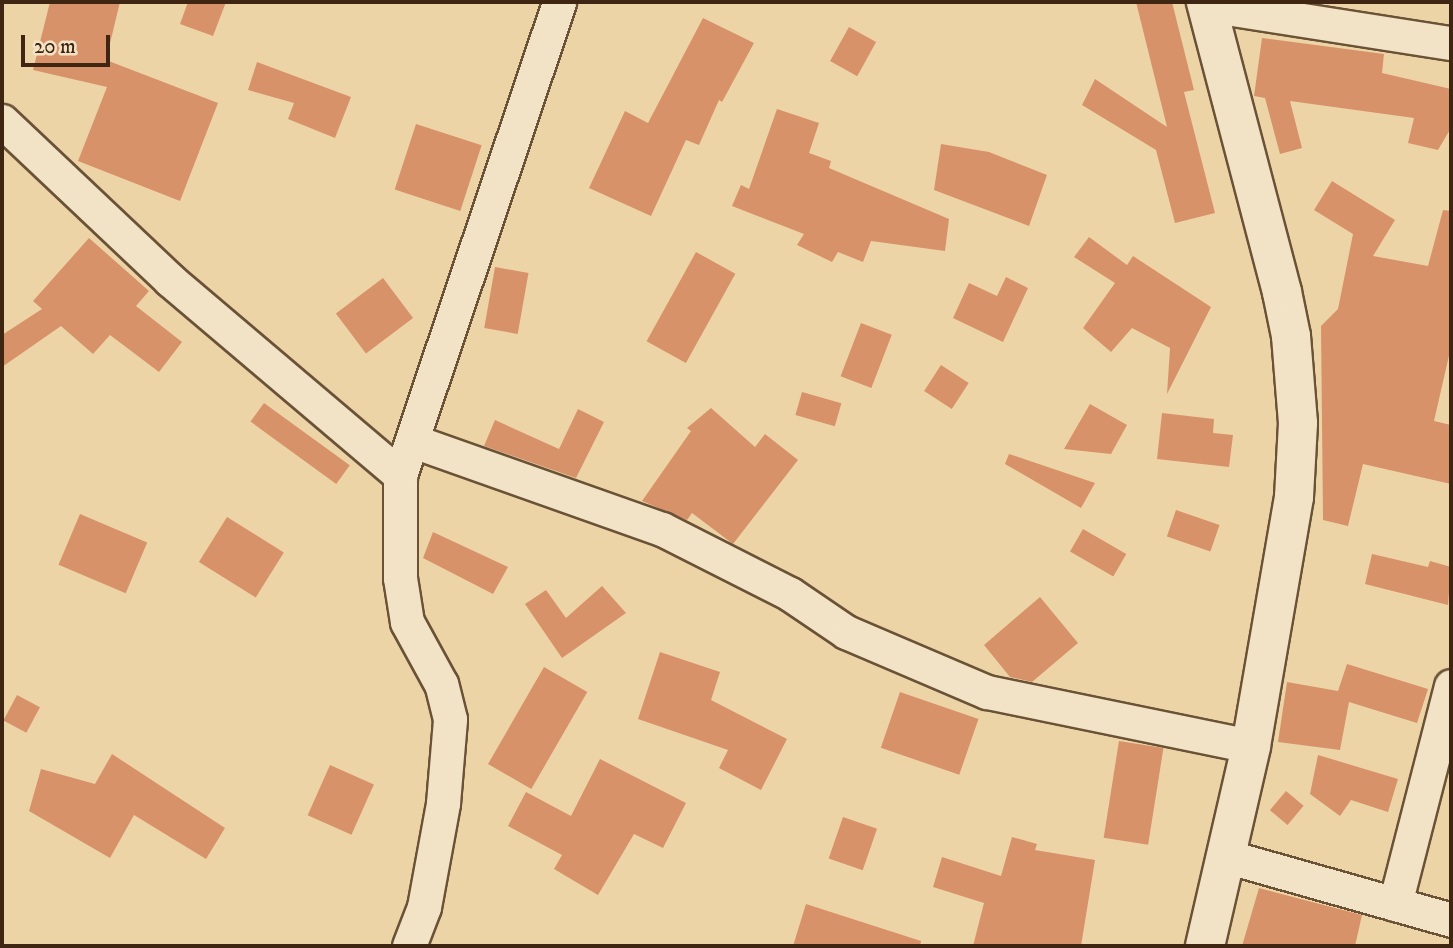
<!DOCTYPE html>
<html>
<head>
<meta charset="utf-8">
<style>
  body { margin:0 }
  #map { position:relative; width:1453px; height:948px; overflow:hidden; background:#edd4a7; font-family:"IM FELL DW Pica",serif }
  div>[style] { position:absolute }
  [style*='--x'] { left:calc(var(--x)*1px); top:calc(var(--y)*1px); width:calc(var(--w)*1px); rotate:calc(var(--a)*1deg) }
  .building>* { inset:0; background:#d89269; transform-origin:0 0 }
  .roads { filter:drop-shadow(2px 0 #6a5237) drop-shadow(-2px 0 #6a5237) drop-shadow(0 2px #6a5237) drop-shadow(0 -2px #6a5237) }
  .street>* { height:33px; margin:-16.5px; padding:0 16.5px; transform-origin:16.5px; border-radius:16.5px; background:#f3e3c6 }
  .secondary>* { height:38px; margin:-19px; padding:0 19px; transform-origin:19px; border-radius:19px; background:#f3e3c6 }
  span { translate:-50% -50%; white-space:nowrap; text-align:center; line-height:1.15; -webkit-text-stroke:5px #f3e3c6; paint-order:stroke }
  .frame { position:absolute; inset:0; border:4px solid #3f2612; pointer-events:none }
  .scale { position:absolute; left:21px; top:35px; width:89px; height:32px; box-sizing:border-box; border:4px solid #3f2612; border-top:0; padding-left:9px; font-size:21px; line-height:24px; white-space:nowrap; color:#3f2612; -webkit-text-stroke:5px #f3e3c6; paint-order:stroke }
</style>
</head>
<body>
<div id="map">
  <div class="building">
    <i style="clip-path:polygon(50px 2px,120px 2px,106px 60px,218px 103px,180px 201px,78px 161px,107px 87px,33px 70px)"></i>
    <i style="clip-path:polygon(188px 2px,226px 2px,213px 36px,180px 24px)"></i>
    <i style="clip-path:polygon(1136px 2px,1172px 2px,1194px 90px,1184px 92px,1215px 213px,1175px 223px,1156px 150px,1082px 105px,1095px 79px,1167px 127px)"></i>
    <i style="clip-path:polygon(703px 18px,754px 43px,722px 102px,719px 100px,699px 145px,686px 140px,651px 216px,589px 188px,625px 111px,648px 123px)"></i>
    <i style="left:849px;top:27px;width:31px;height:39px;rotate:29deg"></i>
    <i style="clip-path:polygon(1262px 38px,1384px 54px,1382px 73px,1451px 89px,1451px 128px,1438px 150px,1408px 143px,1414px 118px,1290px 101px,1302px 148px,1280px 154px,1265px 98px,1254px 96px)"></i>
    <i style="clip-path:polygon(257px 62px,351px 97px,335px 138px,288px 119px,294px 103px,248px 90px)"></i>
    <i style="clip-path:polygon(777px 109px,819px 123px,809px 153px,831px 161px,829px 168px,949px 219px,945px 251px,871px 241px,863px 262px,838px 252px,832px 262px,797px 245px,804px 234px,732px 206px,741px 185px,749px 189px)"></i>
    <i style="left:416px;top:124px;width:69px;height:69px;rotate:18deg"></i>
    <i style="clip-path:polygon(941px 144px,989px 152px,1047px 175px,1029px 226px,934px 190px)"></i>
    <i style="clip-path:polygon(1332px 181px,1395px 220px,1373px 256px,1428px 266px,1443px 210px,1451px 211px,1451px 347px,1434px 421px,1451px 425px,1451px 484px,1363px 464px,1348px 526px,1323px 520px,1321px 326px,1338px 309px,1353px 234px,1314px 210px)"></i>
    <i style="clip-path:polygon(1089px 237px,1127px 265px,1133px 256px,1211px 307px,1167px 394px,1170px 348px,1132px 328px,1111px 352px,1083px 328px,1115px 283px,1074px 257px)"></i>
    <i style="clip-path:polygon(89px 238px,149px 291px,136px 306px,182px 342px,159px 372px,110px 335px,93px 354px,61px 326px,2px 367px,2px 335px,42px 309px,33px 301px)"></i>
    <i style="left:696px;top:252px;width:45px;height:102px;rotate:29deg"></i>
    <i style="left:495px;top:267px;width:34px;height:62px;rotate:10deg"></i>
    <i style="clip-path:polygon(1006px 277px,1028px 288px,1003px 342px,953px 318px,969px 283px,997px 296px)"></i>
    <i style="left:383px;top:278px;width:50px;height:59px;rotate:53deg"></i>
    <i style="left:861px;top:323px;width:33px;height:57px;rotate:21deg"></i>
    <i style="left:941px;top:365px;width:33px;height:31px;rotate:33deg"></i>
    <i style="left:802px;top:392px;width:41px;height:24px;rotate:16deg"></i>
    <i style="left:264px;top:403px;width:106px;height:23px;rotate:36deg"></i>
    <i style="clip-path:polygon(1090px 404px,1127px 425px,1111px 454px,1064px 449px)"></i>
    <i style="clip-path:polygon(711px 408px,755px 447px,765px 434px,798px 460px,733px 544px,692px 513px,687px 520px,642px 501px,691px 431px,687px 428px)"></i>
    <i style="clip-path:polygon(578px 409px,604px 422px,576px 478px,484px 446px,495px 420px,559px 449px)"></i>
    <i style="clip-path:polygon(1162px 413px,1214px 419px,1213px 433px,1233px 435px,1229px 467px,1157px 459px)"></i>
    <i style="clip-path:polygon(1009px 454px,1095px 483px,1081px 508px,1005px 464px)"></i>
    <i style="left:1176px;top:510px;width:46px;height:28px;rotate:19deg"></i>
    <i style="left:80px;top:514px;width:73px;height:55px;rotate:23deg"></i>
    <i style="left:227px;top:517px;width:67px;height:53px;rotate:32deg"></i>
    <i style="left:1083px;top:529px;width:50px;height:26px;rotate:30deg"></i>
    <i style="clip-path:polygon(433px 532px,508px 567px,493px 594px,423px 558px)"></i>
    <i style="clip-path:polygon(1372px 554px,1428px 567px,1430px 561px,1451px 567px,1448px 605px,1365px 584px)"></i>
    <i style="clip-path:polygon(602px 586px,626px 613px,562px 658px,525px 604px,546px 590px,566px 618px)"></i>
    <i style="clip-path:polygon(1040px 597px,1078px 643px,1032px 682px,1010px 677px,984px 645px)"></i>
    <i style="clip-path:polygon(660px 652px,720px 672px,711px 700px,787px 739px,761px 790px,719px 768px,728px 750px,638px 719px)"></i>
    <i style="clip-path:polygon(1347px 664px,1428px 689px,1417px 723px,1349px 702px,1340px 750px,1278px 742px,1287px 682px,1338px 691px)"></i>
    <i style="left:544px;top:667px;width:50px;height:112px;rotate:30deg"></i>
    <i style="left:900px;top:692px;width:83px;height:59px;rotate:19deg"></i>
    <i style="left:17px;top:695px;width:26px;height:29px;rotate:28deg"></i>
    <i style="left:1119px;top:741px;width:45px;height:98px;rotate:9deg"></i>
    <i style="clip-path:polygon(112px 754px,225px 828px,206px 859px,134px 815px,110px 858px,29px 811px,41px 769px,95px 784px)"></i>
    <i style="clip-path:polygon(1318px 755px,1398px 779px,1388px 812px,1351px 800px,1340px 816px,1310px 794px)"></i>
    <i style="clip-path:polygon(600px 759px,686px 803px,663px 848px,634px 834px,598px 895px,554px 869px,562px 855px,508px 826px,526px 792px,571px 816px)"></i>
    <i style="left:330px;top:765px;width:48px;height:55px;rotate:24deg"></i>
    <i style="left:1286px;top:791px;width:23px;height:25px;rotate:40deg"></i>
    <i style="left:843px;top:817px;width:36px;height:44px;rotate:19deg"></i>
    <i style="clip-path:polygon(1012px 837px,1037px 844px,1035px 850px,1095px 860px,1081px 946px,973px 946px,984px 903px,933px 887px,942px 857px,1001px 876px)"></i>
    <i style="clip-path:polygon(1259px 888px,1362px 915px,1355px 946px,1242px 946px)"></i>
    <i style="clip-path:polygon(806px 904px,921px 941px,920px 946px,793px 946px)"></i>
  </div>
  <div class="roads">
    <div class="street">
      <i style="--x:1207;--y:5;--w:247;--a:8.9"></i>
      <i style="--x:2;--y:121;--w:231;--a:43.4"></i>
      <i style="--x:170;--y:280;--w:302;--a:40.3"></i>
      <i style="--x:413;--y:441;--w:264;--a:19.5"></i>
      <i style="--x:662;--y:529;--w:144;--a:26.9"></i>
      <i style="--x:790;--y:594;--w:68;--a:34.2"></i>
      <i style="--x:846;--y:632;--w:153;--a:23.1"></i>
      <i style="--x:987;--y:692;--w:269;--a:11.6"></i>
      <i style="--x:1229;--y:857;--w:231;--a:15.8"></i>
      <i style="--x:1395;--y:904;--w:225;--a:-75.6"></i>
      <i style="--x:409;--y:946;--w:42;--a:-69"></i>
      <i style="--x:424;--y:907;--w:106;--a:-79.6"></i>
      <i style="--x:443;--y:803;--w:84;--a:-85.2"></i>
      <i style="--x:450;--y:719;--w:36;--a:-104"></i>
      <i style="--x:441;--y:684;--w:71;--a:-118.7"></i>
      <i style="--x:407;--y:622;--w:45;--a:-99"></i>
      <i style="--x:400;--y:578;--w:103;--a:-90"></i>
      <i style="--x:400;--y:475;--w:499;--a:-71.4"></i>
    </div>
    <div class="secondary">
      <i style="--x:1205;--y:946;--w:205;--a:-77"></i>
      <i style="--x:1251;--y:746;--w:253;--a:-80.2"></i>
      <i style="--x:1294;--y:497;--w:74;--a:-86.9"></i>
      <i style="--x:1298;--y:423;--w:87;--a:-94.6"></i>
      <i style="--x:1291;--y:336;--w:45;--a:-101.6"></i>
      <i style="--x:1282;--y:292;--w:300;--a:-104.7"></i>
    </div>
  </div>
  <div class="frame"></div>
  <div class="scale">20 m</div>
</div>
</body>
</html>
